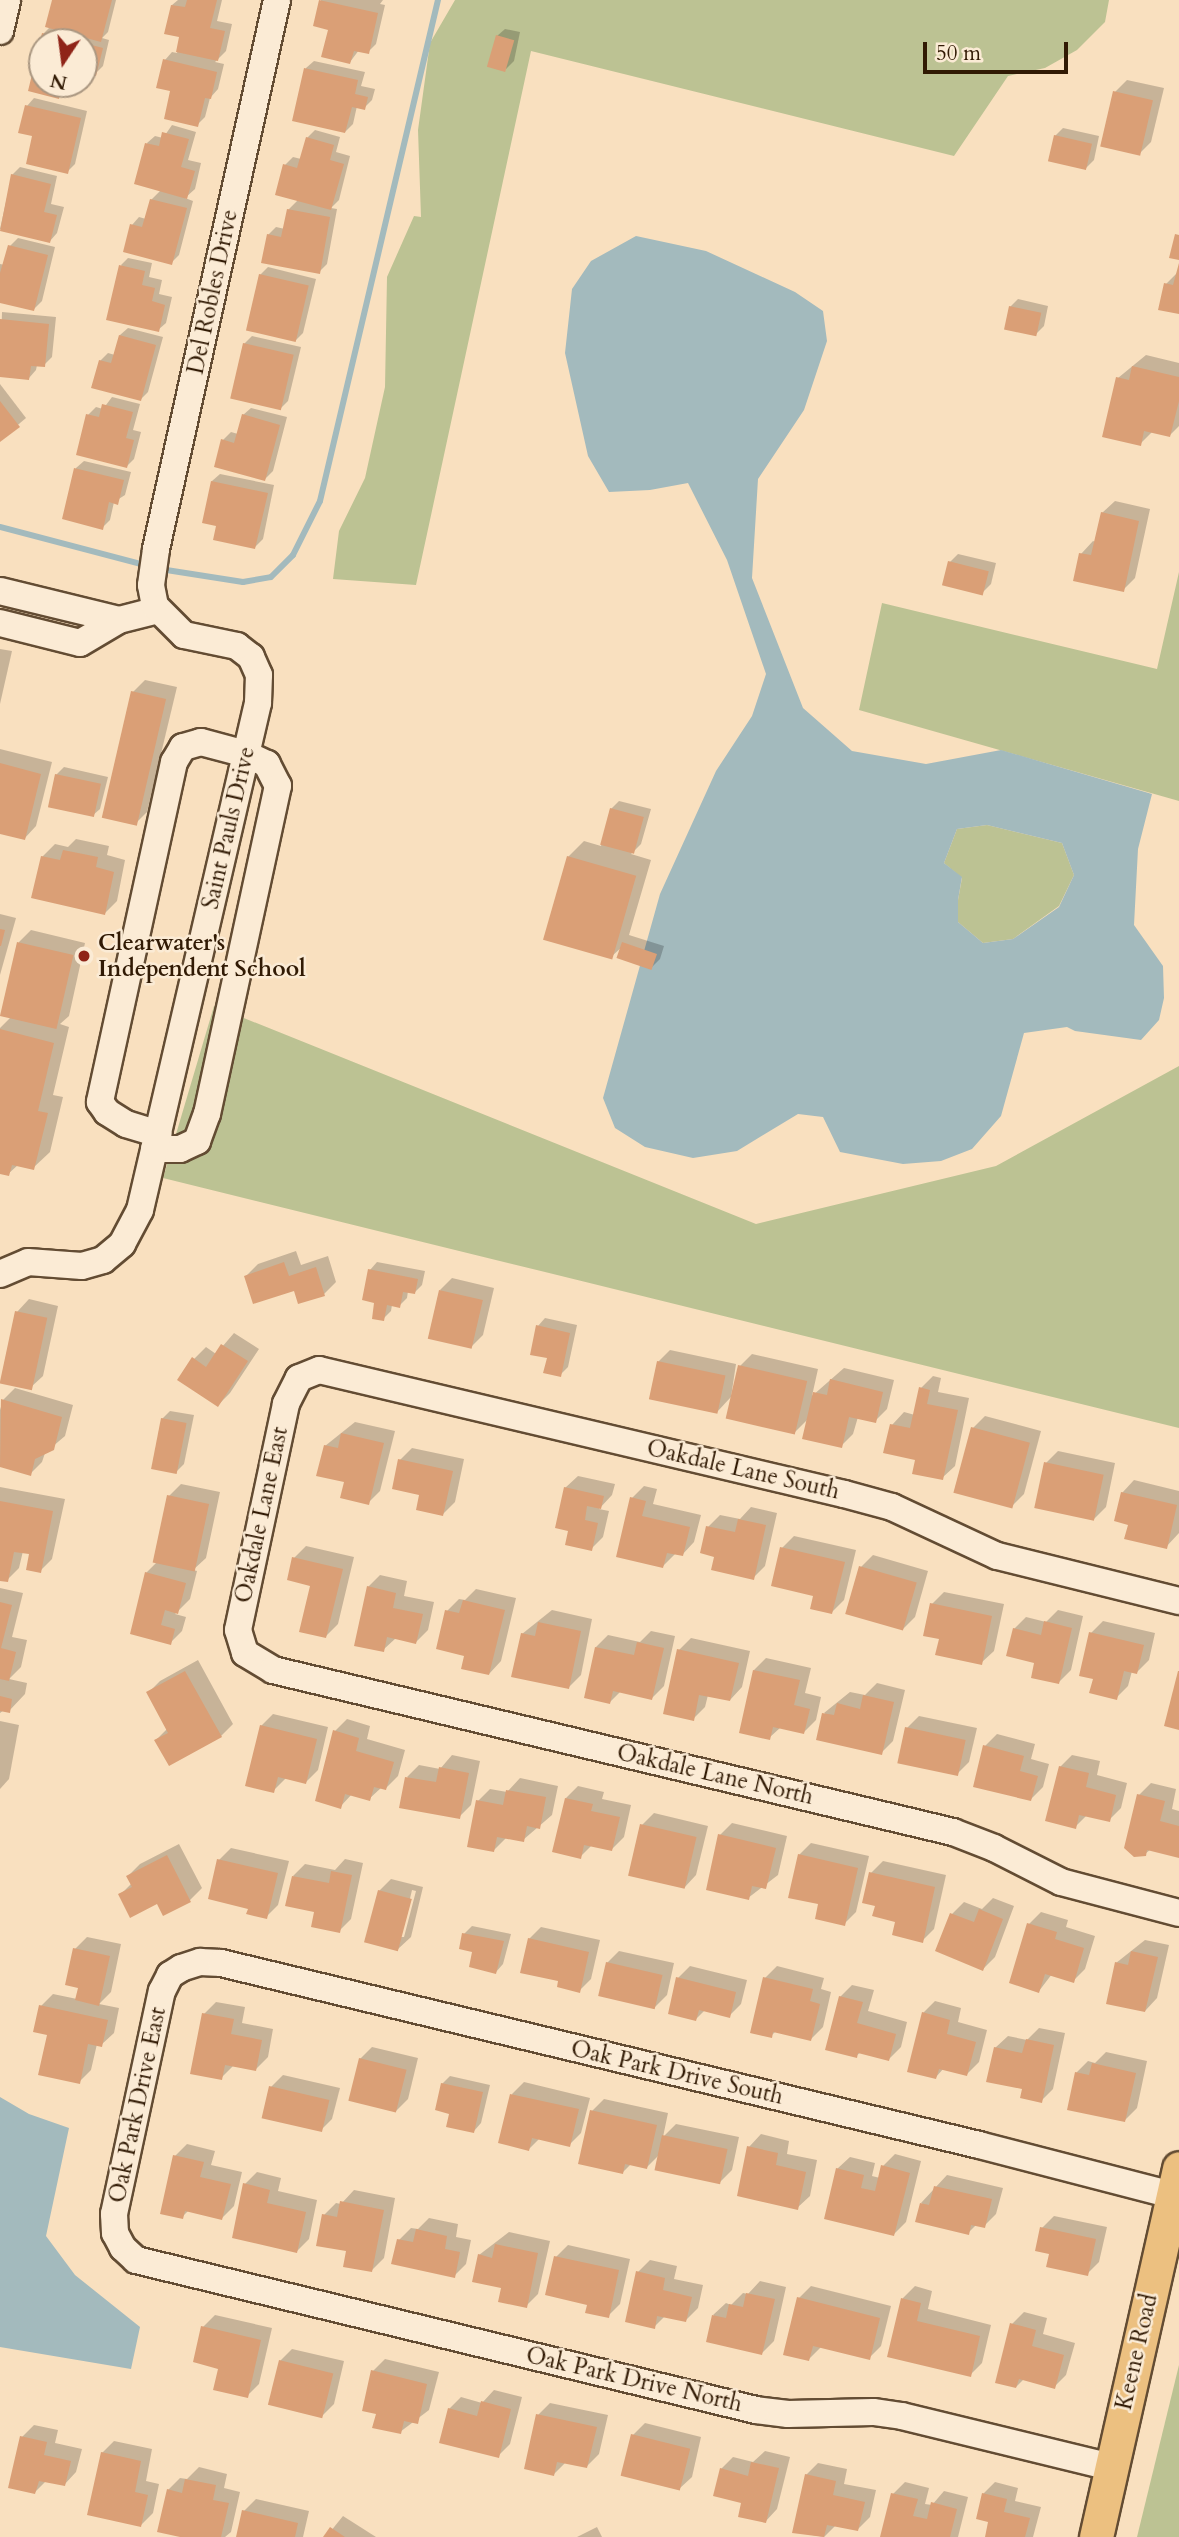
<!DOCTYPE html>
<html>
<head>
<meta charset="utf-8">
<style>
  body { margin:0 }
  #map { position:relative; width:1179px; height:2537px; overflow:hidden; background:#f9e0bf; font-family:Cardo,serif }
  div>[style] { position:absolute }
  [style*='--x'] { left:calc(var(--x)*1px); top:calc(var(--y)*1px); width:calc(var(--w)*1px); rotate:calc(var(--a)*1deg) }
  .green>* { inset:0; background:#bcc293 }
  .water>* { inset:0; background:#a3babd }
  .shadow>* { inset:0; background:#0003 }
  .stream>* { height:6px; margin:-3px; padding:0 3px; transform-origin:3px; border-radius:3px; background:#a3babd }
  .building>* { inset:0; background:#da9f76; transform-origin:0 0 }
  .roads { filter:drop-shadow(2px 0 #634c33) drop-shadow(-2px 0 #634c33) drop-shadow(0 2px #634c33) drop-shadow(0 -2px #634c33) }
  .minor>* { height:26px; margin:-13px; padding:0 13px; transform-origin:13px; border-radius:13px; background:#fbebd5 }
  .major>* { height:33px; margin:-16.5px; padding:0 16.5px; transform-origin:16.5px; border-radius:16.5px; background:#ecc080 }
  .dots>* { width:19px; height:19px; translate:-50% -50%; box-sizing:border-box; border:4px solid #fbebd5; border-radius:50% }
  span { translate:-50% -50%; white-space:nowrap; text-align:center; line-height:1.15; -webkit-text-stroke:5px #fbebd5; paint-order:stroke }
  .street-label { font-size:23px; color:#311a04 }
  .poi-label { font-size:23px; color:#311a04; font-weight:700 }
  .left { translate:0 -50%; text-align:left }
  .north { position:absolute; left:28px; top:28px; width:70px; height:70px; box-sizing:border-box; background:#fbebd5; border:2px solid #aa9781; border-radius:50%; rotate:193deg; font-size:19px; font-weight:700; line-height:28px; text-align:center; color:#311a04 }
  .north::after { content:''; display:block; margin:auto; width:24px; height:32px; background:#8f2418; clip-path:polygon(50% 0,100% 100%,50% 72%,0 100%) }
  .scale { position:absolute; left:923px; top:42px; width:145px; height:32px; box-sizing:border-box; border:4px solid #311a04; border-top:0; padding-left:9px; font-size:21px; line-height:24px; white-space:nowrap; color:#311a04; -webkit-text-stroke:5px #fbebd5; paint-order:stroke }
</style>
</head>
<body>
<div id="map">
  <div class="green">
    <i style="clip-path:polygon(455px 0,1109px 0,1105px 22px,1077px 50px,1045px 68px,1008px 76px,954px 156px,531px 51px,416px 585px,333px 579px,339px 531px,365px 478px,385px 387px,387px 277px,414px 216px,421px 217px,418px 130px,430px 43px)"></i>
    <i style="clip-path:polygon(1179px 572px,1179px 801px,859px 710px,882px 603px,1157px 669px)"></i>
    <i style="clip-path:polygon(987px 825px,1062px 843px,1074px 875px,1059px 906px,1013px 939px,983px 943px,958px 922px,958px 900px,962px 878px,944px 863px,957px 829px)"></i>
    <i style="clip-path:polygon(214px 1006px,756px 1224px,996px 1166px,1179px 1066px,1179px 1428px,163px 1178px)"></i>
    <i style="clip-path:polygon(1179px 2365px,1179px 2537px,1137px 2537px)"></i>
  </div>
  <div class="water">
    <i style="clip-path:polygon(evenodd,636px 236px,706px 251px,795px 292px,823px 311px,827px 341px,804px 410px,758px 479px,752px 578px,803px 708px,852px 751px,926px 764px,1001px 750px,1152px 794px,1138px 849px,1134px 925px,1163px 966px,1164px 998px,1159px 1020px,1141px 1040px,1075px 1031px,1067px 1027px,1024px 1033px,1001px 1116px,972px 1149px,941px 1161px,903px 1164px,840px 1152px,823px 1117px,798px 1114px,737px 1151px,693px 1158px,645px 1147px,615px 1128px,603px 1098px,660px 894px,716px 771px,752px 716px,766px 674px,727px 560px,688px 483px,650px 490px,609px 492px,588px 456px,565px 353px,572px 289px,591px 261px,636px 236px,987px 825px,1062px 843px,1074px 875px,1059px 907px,1013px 939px,983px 943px,958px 922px,958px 900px,962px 877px,944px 863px,957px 829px,987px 825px)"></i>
    <i style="clip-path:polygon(0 2097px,29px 2114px,69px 2128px,46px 2236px,75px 2275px,140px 2327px,131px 2369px,0 2347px)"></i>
  </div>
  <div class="shadow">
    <i style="clip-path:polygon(54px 0,116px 0,108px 32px,102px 38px,109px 40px,103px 66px,95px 74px,89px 73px,84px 76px,84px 42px,42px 42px,42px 84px,74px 84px,66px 87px,58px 97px,30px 89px,43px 34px,50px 27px)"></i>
    <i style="clip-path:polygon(178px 0,222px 0,217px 21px,232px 24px,226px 51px,215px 62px,224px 64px,218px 89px,210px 98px,205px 117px,197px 125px,172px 90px,165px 60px,172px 52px,177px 53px,181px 36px,172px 5px)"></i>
    <i style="clip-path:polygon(321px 0,383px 0,380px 4px,385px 5px,376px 44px,368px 52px,359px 50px,350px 62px,330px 29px,315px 25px)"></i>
    <i style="clip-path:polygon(505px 29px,520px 32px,514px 61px,506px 69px,497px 36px)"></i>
    <i style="clip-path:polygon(314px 61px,365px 72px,361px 86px,375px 89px,372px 100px,364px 108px,357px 106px,353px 124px,345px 132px,294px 120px,306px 68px)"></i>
    <i style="clip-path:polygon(1127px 80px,1164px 88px,1151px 142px,1139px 154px,1115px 92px)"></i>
    <i style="clip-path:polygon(34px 98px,87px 111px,75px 164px,67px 172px,35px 135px,27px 106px)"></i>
    <i style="clip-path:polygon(172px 125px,196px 132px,188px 160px,201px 163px,195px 189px,185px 198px,193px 201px,179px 255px,171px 263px,132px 225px,139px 217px,146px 219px,151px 200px,161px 190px,147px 143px,155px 136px,163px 138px)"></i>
    <i style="clip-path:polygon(1063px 128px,1099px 136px,1094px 160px,1086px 168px,1055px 136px)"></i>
    <i style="clip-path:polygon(315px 130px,340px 137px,336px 152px,350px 156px,339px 200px,331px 208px,337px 209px,327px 264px,319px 272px,268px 235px,276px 227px,285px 229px,288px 210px,299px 199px,285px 165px,293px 157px,301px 159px,307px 138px)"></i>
    <i style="clip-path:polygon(20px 167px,57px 176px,51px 204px,64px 207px,57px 233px,50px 241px,0 229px,12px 175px)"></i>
    <i style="clip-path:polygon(18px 238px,55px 247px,42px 301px,34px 309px,0 301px,0 264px,5px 265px,10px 246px)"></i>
    <i style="clip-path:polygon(128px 258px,152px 263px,149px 277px,162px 280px,159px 294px,172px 297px,166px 323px,158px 330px,121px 265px)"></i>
    <i style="clip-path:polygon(1179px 266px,1179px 313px,1166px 284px,1178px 272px)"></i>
    <i style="clip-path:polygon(268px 267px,316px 279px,303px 333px,295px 341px,260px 275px)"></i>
    <i style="clip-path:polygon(1018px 299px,1048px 306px,1044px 326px,1036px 334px,1010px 307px)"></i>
    <i style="clip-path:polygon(2px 312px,56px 317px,52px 357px,44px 365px,37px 365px,36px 370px,29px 378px,0 375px)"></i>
    <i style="clip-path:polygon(128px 328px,163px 337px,148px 392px,141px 399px,100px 361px,108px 353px,115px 355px,120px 335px)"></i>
    <i style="clip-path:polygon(252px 336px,301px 347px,288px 401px,280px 409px,244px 344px)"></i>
    <i style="clip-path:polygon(1146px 355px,1179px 363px,1179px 426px,1170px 435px,1153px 431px,1140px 444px,1118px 378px)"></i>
    <i style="clip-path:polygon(0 384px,26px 418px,0 440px)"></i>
    <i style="clip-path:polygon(112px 397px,140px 404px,133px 430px,141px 432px,134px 459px,126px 467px,88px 415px,96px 407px,103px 409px)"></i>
    <i style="clip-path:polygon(251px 408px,287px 417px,273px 471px,265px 479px,223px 440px,231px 432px,238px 434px,243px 415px)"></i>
    <i style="clip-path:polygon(84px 461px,131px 472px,125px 495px,114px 502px,110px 520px,102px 528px,64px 518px,76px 468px)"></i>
    <i style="clip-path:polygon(220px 474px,274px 485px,263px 539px,255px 547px,218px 524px,212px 481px)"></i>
    <i style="clip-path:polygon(1115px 501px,1150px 509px,1135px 578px,1123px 590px,1081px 554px,1093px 541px,1096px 542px,1102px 513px)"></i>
    <i style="clip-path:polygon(958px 554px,996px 563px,991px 584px,983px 592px,950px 562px)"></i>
    <i style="clip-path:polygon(0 649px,12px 651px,0 704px)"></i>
    <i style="clip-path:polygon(145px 680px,177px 687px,147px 812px,135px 824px,133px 692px)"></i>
    <i style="clip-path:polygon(0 749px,52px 762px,36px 826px,24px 839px,0 833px)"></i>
    <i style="clip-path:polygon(64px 767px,108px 777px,100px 809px,92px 816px,56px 775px)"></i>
    <i style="clip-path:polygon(619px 801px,651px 809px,641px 844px,631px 854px,651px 860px,629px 935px,664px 946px,660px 959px,652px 967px,623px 946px,611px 957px,568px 857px,584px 841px,601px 846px,611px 809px)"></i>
    <i style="clip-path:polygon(76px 839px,109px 846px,107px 855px,125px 860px,117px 901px,105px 913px,42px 857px,55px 844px,68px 847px)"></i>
    <i style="clip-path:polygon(0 914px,16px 918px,0 975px)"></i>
    <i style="clip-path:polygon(31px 930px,85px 943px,69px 1016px,60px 1024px,69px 1027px,53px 1095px,63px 1097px,50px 1152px,33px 1168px,18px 1165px,8px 1174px,0 1172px,0 1028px,11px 1017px,19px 942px)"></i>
    <i style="clip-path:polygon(296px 1251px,301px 1265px,328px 1256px,336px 1282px,324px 1294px,246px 1276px,258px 1264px)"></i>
    <i style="clip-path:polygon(377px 1262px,425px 1271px,422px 1285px,415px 1292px,408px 1291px,407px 1298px,399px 1306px,392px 1305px,391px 1311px,383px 1319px,370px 1270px)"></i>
    <i style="clip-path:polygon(452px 1278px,494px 1288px,483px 1335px,471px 1347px,440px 1290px)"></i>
    <i style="clip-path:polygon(29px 1299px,58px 1306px,43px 1376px,30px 1388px,17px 1312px)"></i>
    <i style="clip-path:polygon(545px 1318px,577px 1325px,568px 1367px,560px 1375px,538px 1326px)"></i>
    <i style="clip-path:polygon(234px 1333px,259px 1349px,230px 1393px,218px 1405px,194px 1359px,206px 1347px,216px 1354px)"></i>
    <i style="clip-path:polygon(670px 1350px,736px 1364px,731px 1397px,717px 1412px,658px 1362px)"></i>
    <i style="clip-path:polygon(752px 1354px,818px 1369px,812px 1396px,844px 1368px,894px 1380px,887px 1409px,875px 1421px,858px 1417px,853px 1434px,841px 1446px,809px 1418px,794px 1433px,740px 1366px)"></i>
    <i style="clip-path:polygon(933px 1376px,941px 1378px,938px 1392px,969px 1398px,955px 1466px,942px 1478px,917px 1458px,892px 1425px,904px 1412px,915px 1415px,921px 1388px)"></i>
    <i style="clip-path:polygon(15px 1388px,73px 1405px,65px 1436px,45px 1453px,42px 1462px,30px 1474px,0 1465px,0 1410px,3px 1400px)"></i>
    <i style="clip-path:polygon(170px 1411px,194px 1415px,184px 1464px,176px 1472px,162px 1419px)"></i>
    <i style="clip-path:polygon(985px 1416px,1041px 1431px,1024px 1494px,1012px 1506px,973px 1428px)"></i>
    <i style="clip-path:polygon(355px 1422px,395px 1431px,380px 1491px,368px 1503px,346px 1481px,325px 1446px)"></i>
    <i style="clip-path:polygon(412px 1448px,464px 1459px,455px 1502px,443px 1514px,421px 1494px,400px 1460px)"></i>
    <i style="clip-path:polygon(1058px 1451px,1115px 1463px,1106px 1507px,1094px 1519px,1046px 1463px)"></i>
    <i style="clip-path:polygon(578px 1476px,615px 1484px,612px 1495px,599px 1509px,609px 1511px,603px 1537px,591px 1549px,570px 1530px,565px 1488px)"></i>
    <i style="clip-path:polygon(1134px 1480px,1179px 1491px,1179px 1533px,1166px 1547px,1130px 1523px,1122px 1493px)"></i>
    <i style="clip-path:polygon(181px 1484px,220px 1492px,206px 1558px,193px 1570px,197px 1571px,190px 1599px,175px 1614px,186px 1617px,182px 1631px,170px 1643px,132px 1633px,146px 1573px,157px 1562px,169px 1496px)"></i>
    <i style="clip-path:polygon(644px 1486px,657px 1489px,653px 1504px,701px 1515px,694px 1542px,682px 1555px,676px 1553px,663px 1566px,632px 1498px)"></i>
    <i style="clip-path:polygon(0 1487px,65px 1499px,52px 1559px,40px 1571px,31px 1553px,23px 1551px,19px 1568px,7px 1580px,0 1579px)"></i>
    <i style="clip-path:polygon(751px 1507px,777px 1513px,765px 1566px,753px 1578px,717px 1555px,708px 1527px,720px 1515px,740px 1519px)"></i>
    <i style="clip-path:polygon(794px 1536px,856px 1550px,844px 1600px,832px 1612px,815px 1595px,782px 1548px)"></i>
    <i style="clip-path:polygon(306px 1546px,354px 1557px,338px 1624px,326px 1636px,312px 1584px,294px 1558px)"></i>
    <i style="clip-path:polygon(873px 1555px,928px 1571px,915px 1617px,903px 1629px,861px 1567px)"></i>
    <i style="clip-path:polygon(380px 1575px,407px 1581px,404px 1596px,434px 1602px,428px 1630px,416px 1642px,396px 1638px,383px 1650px,368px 1587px)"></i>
    <i style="clip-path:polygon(0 1588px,23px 1593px,12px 1637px,27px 1640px,21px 1667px,9px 1679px,27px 1683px,25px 1694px,9px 1711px,4px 1710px,0 1713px)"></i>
    <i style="clip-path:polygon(476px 1589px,516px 1598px,501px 1661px,489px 1674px,466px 1655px,447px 1611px,459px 1599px,465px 1600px)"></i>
    <i style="clip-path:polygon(944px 1592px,1004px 1604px,994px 1651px,981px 1663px,941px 1638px,932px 1604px)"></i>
    <i style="clip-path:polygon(552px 1610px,592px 1619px,581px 1675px,569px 1687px,522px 1634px)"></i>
    <i style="clip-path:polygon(1058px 1610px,1083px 1616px,1071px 1670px,1059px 1682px,1037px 1662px,1014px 1629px,1026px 1617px,1046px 1622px)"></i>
    <i style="clip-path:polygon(1103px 1621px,1155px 1633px,1149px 1660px,1137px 1672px,1132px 1671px,1128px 1686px,1116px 1698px,1095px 1677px,1091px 1633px)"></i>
    <i style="clip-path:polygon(651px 1631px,675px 1636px,664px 1686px,652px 1698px,621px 1691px,610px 1702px,596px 1647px,608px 1635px,640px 1642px)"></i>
    <i style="clip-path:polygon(691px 1638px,750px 1651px,742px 1687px,730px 1700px,708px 1695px,705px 1707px,693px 1719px,679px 1650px)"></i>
    <i style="clip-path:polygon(766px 1658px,811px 1668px,805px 1693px,821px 1697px,816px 1720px,804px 1732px,781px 1727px,769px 1738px,754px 1670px)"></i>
    <i style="clip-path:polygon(198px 1660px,233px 1724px,221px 1736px,156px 1740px,167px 1729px,148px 1693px,160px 1681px)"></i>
    <i style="clip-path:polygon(877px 1683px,905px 1690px,893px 1741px,881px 1753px,824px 1713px,850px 1692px,865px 1695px)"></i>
    <i style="clip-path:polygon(273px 1714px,328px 1727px,318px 1770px,306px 1782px,286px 1778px,273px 1791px,261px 1726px)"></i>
    <i style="clip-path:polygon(919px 1716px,977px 1728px,969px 1762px,957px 1774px,907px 1728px)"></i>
    <i style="clip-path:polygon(347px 1719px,370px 1726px,367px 1739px,405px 1750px,398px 1776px,386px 1788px,382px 1787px,369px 1799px,352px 1794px,340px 1807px,335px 1731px)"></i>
    <i style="clip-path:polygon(0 1721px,19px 1725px,9px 1779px,0 1789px)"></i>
    <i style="clip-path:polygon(997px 1734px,1035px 1744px,1031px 1759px,1049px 1764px,1043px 1787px,1031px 1799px,985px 1746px)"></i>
    <i style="clip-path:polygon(452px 1755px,480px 1761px,471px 1805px,459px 1817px,407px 1777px,419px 1765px,440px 1769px)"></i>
    <i style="clip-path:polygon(1072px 1755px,1100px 1761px,1097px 1775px,1127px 1783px,1121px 1808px,1109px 1820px,1087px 1815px,1075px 1827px,1060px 1767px)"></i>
    <i style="clip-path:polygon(520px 1778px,558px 1786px,552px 1815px,523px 1840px,506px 1838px,494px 1850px,478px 1801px,490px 1789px,507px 1792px)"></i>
    <i style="clip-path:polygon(1151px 1783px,1176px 1789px,1172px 1809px,1179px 1811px,1179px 1856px,1151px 1849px,1145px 1854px,1139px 1795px)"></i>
    <i style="clip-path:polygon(578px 1786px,604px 1792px,602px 1799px,631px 1805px,624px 1837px,612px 1849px,592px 1845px,580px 1857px,566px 1798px)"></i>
    <i style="clip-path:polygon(654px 1813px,708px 1826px,696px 1875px,684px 1888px,642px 1825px)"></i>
    <i style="clip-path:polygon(732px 1823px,787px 1836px,778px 1875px,748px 1898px,720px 1835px)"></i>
    <i style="clip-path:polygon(811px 1843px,869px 1856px,856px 1912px,844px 1924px,820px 1903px,799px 1855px)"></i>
    <i style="clip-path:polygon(179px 1844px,202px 1888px,190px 1900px,158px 1901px,120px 1895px,132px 1883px,128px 1876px,140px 1864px)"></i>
    <i style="clip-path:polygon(231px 1848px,289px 1861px,278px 1905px,266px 1917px,250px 1908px,219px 1860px)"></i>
    <i style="clip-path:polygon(345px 1859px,363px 1863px,351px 1919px,339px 1931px,316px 1911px,293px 1876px,305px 1864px,335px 1870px)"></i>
    <i style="clip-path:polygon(883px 1861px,946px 1875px,934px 1929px,922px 1941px,877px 1905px,871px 1873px)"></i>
    <i style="clip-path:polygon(evenodd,391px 1879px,423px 1887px,411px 1937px,398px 1949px,379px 1891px,391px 1879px,412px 1890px,416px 1891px,404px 1937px,401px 1937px,412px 1890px)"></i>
    <i style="clip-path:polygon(993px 1898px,1014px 1906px,995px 1957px,983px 1969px,952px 1914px,964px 1902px,982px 1909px)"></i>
    <i style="clip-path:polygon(1041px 1912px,1068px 1920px,1066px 1927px,1095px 1936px,1085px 1969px,1073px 1981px,1052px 1974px,1039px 1991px,1029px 1924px)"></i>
    <i style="clip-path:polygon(472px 1926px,511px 1934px,503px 1964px,496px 1972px,474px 1950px,464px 1934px)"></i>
    <i style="clip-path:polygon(541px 1927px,600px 1940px,591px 1979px,579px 1991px,560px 1980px,529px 1939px)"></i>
    <i style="clip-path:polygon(87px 1937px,121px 1944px,111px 1992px,99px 2004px,119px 2008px,114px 2033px,101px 2045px,97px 2044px,91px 2070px,79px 2082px,49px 2033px,41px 2006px,53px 1994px,77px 1999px,80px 1987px,75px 1949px)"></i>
    <i style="clip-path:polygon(1145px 1940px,1169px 1945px,1157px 1998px,1145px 2011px,1116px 1963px)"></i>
    <i style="clip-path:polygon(619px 1951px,674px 1963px,667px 1995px,655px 2007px,607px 1963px)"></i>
    <i style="clip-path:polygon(690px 1966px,747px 1980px,741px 2004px,729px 2016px,705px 2010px,696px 2019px,678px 1978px)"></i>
    <i style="clip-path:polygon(777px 1966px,824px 1978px,821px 1989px,831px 1992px,823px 2027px,811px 2039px,776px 2031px,771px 2036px,765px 1978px)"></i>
    <i style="clip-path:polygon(852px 1985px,874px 1990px,868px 2011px,907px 2022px,901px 2047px,889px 2059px,861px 2052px,856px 2056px,840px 1997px)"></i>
    <i style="clip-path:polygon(935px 2001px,961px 2008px,958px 2022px,987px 2030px,979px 2062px,967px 2074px,944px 2068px,936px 2077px,923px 2013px)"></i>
    <i style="clip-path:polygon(216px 2002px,245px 2007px,242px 2023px,273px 2029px,268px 2057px,256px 2069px,233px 2066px,221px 2078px,204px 2014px)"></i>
    <i style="clip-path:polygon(1039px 2028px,1065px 2033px,1053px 2089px,1041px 2101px,1024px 2088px,995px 2048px,1008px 2036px,1027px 2040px)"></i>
    <i style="clip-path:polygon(372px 2047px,418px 2058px,408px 2099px,396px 2111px,360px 2059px)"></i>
    <i style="clip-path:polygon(1106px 2052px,1147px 2061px,1137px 2108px,1125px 2120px,1076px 2073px,1088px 2061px,1095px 2063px)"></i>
    <i style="clip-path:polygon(283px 2075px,340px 2088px,332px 2119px,320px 2131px,271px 2087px)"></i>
    <i style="clip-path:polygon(450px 2076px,490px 2085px,481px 2123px,474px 2131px,451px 2112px,442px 2084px)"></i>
    <i style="clip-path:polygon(524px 2082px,590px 2098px,581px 2133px,569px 2145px,540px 2138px,529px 2149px,512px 2094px)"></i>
    <i style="clip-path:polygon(604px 2099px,668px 2113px,663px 2137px,676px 2124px,739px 2137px,732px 2170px,720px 2182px,660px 2154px,646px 2168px,631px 2164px,622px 2173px,592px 2111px)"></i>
    <i style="clip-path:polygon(761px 2134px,789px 2141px,787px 2154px,817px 2160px,810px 2196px,797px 2208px,749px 2147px)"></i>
    <i style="clip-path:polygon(187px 2144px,215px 2151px,211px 2165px,242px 2172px,234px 2206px,222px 2218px,189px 2210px,182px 2217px,175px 2156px)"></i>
    <i style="clip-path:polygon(895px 2154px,921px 2161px,906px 2222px,894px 2234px,837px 2169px,850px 2157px,875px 2163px,872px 2176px,880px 2178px,883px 2166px)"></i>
    <i style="clip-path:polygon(257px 2172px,281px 2178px,278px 2191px,317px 2200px,309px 2239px,297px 2251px,245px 2184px)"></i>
    <i style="clip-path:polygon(947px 2175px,1003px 2188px,996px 2214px,984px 2226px,977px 2224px,968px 2233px,921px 2203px)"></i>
    <i style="clip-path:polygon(354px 2190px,395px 2198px,384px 2258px,372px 2270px,348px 2250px,324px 2215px,336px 2203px,341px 2204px)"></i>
    <i style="clip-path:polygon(1054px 2216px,1107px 2227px,1099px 2262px,1087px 2274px,1051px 2253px,1042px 2228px)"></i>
    <i style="clip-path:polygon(429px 2218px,458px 2224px,456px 2237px,471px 2240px,466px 2264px,454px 2276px,399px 2240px,411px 2228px,418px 2229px)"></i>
    <i style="clip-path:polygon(509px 2232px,550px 2241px,538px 2294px,526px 2306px,503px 2287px,479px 2255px)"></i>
    <i style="clip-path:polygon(568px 2245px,630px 2259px,620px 2304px,608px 2316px,589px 2304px,556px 2257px)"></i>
    <i style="clip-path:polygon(650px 2260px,677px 2266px,674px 2279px,703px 2285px,698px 2308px,686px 2320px,665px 2316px,654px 2327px,638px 2272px)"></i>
    <i style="clip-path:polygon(760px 2281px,786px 2287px,774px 2341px,762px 2353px,713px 2315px,726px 2303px,731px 2305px,743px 2293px,748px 2294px)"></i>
    <i style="clip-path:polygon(811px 2286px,891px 2306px,881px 2346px,869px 2358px,822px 2346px,809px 2359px,799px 2298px)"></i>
    <i style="clip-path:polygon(915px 2286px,932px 2291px,928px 2309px,991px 2325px,982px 2363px,970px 2375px,889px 2355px,903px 2298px)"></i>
    <i style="clip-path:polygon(1024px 2312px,1047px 2318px,1043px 2334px,1075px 2343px,1066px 2375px,1054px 2387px,1024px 2379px,1016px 2387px,1012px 2324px)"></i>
    <i style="clip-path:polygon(215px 2315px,272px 2328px,259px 2384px,247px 2396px,220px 2367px,203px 2327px)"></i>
    <i style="clip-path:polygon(292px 2349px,344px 2361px,334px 2404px,322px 2416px,280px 2361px)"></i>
    <i style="clip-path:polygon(385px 2359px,439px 2372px,429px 2410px,400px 2432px,378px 2413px,373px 2371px)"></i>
    <i style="clip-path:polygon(494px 2390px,522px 2397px,510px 2444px,498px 2456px,449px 2409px,461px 2397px,482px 2403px)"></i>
    <i style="clip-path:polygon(550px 2403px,608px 2415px,599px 2454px,586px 2467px,566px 2462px,554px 2474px,538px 2415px)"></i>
    <i style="clip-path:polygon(645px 2423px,701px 2437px,692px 2477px,679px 2489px,633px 2435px)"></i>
    <i style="clip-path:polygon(34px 2425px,58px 2430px,55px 2443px,82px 2449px,76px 2472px,64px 2485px,46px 2481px,35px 2492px,22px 2437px)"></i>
    <i style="clip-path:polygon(114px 2441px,152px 2449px,146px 2481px,159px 2484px,153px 2513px,141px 2525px,102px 2453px)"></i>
    <i style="clip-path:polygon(765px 2451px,790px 2457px,777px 2509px,765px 2522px,743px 2502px,721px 2469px,733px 2457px,753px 2462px)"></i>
    <i style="clip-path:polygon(818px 2463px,847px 2469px,844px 2484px,876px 2490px,870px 2517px,858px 2529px,836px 2525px,824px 2537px,794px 2532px,806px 2475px)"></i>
    <i style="clip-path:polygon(199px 2467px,227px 2474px,224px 2488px,240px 2492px,231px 2532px,225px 2537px,188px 2537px,168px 2490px,180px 2478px,187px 2479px)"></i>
    <i style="clip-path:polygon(905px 2482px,929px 2488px,925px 2504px,932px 2505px,944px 2491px,968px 2497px,958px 2537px,882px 2537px,893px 2494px)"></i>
    <i style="clip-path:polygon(995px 2482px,1018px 2488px,1015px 2501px,1041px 2507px,1033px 2537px,987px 2537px,991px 2521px,983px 2494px)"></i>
    <i style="clip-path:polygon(256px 2499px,309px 2511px,303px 2537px,238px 2537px,244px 2511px)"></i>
    <i style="clip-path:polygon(343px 2516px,376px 2537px,326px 2537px)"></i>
    <i style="clip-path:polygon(597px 2527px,602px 2537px,577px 2537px)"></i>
  </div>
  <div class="stream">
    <i style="--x:0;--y:527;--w:154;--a:14.7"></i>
    <i style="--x:160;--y:569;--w:84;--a:8.9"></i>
    <i style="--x:243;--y:582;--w:28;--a:-10"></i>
    <i style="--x:271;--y:577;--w:31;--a:-45"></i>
    <i style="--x:293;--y:555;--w:60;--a:-63.4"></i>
    <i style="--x:320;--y:501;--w:515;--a:-76.75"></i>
  </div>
  <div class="building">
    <i style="clip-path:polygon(52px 0,112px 0,101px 42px,45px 27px)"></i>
    <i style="clip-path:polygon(187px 0,217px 0,210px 28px,225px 31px,218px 61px,176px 52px,179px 37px,164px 34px,171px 5px,185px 7px)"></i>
    <i style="clip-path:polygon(319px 0,378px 13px,369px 54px,354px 51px,350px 64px,321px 57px,328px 30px,313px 26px)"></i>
    <i style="clip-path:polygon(42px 33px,75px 41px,42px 42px,42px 84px,77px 84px,71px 89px,61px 88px,59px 99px,28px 91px)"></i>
    <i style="left:496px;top:35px;width:19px;height:33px;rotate:16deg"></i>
    <i style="clip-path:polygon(84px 43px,103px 48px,96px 76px,90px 74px,84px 79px)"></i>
    <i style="clip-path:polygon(163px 59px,217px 72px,211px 99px,205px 98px,198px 127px,164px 119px,170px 91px,156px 88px)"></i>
    <i style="clip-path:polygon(304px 68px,358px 80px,355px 94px,368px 97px,365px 110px,352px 107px,345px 133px,292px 121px)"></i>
    <i style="left:1113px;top:91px;width:41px;height:57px;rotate:13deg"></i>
    <i style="clip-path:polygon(25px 105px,81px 118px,68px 174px,26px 164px,32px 136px,18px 133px)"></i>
    <i style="clip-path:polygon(162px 132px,189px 139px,181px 167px,195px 171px,187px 199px,134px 184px,145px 143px,159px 146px)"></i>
    <i style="left:1054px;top:135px;width:39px;height:27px;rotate:13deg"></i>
    <i style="clip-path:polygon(306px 137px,334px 145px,330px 160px,344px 164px,331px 210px,275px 195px,283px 164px,297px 168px)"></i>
    <i style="clip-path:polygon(11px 174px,51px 184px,44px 212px,57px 215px,50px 243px,0 231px)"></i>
    <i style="clip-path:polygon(150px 199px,187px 208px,172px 265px,123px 252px,130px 224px,142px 227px)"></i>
    <i style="clip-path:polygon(287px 209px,330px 217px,320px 274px,261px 263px,267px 234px,281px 237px)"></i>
    <i style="clip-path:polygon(1175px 234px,1179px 235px,1179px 260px,1169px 258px)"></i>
    <i style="clip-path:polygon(8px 245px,48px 255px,34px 311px,0 303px,0 273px)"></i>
    <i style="clip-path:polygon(1179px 263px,1179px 314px,1158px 310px,1164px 283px,1173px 285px)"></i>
    <i style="clip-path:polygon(119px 265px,145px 271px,142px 285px,155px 288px,152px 301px,165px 305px,159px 332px,106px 320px)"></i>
    <i style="left:259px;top:274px;width:51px;height:58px;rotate:13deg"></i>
    <i style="left:1009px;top:306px;width:33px;height:24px;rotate:12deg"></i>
    <i style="clip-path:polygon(0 319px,49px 324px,45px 367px,31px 366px,29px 380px,0 377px)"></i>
    <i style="clip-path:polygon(119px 335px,156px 345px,141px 401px,91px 388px,99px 360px,111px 363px)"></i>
    <i style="left:243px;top:343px;width:52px;height:57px;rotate:13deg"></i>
    <i style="clip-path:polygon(1132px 366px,1179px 377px,1179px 401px,1170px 437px,1144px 431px,1141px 446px,1102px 437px,1116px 377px,1129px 380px)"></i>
    <i style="clip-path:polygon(0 401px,20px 427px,0 442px)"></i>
    <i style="clip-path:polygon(102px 404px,133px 412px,126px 438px,134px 440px,127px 468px,76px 455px,86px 414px,99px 417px)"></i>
    <i style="clip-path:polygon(242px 414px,280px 425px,265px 481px,214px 467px,221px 439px,234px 443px)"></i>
    <i style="clip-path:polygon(74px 468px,124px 480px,118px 505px,109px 502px,103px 530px,62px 519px)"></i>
    <i style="clip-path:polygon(211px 481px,268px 493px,255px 549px,213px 540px,216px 526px,202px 523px)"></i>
    <i style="clip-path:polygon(1101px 512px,1139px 521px,1124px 592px,1073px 581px,1079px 553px,1091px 555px)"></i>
    <i style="left:948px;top:561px;width:42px;height:25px;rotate:14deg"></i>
    <i style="left:131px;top:691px;width:36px;height:130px;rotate:13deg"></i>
    <i style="clip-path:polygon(0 763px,41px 774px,25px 840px,0 834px)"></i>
    <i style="left:55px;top:774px;width:47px;height:34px;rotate:12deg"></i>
    <i style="left:610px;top:808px;width:35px;height:38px;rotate:15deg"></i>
    <i style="clip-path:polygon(63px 850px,98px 857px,96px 867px,114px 872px,105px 915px,31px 898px,41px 856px,60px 860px)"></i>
    <i style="left:567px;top:856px;width:72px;height:87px;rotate:16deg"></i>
    <i style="clip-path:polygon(0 929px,5px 930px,1px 946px,0 946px)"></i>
    <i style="left:17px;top:942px;width:58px;height:76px;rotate:13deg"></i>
    <i style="left:622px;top:942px;width:37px;height:17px;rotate:19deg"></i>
    <i style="clip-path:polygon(0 1029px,54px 1043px,38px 1111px,48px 1113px,34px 1170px,12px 1165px,9px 1176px,0 1174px)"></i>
    <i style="clip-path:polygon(284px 1262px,289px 1276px,316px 1267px,325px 1296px,298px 1304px,294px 1291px,253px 1304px,244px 1276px)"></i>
    <i style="clip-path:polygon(368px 1269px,418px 1279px,415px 1294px,403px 1292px,400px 1308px,387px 1305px,384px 1321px,372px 1319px,374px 1303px,362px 1300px)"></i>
    <i style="left:439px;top:1290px;width:45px;height:50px;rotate:13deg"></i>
    <i style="left:15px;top:1311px;width:33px;height:74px;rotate:12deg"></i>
    <i style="clip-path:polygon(536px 1325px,570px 1333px,561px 1377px,543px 1373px,547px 1358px,530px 1355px)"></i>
    <i style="clip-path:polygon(221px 1344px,248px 1361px,218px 1407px,177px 1380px,192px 1357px,206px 1367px)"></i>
    <i style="left:657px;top:1361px;width:70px;height:39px;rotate:12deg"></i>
    <i style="left:738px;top:1365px;width:71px;height:55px;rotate:13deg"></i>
    <i style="clip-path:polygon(830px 1379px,883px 1392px,876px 1423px,849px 1417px,842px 1448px,802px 1439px,813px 1392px,827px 1395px)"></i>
    <i style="clip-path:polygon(919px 1387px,930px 1390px,927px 1404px,958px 1410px,943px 1480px,912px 1474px,915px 1460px,883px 1453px,890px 1424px,910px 1428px)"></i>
    <i style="clip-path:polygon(1px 1399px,62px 1417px,54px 1450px,35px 1459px,31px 1476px,0 1467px)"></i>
    <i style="left:161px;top:1418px;width:26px;height:52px;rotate:11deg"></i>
    <i style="left:971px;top:1427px;width:61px;height:68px;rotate:15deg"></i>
    <i style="clip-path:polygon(341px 1433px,384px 1443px,369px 1505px,340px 1498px,344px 1482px,316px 1476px,324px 1445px,338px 1448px)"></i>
    <i style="clip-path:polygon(398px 1459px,453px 1471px,443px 1516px,416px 1510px,419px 1495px,392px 1489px)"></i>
    <i style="left:1044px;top:1462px;width:61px;height:47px;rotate:12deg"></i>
    <i style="clip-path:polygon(564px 1487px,604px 1496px,601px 1509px,587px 1506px,585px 1520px,598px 1523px,592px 1551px,565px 1545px,568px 1531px,555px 1528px)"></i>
    <i style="clip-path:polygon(1121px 1492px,1177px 1505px,1167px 1549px,1124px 1539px,1128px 1525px,1114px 1521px)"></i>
    <i style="left:167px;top:1495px;width:43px;height:69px;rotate:12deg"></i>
    <i style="clip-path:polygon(630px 1497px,646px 1501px,642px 1516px,690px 1527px,683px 1556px,667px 1553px,663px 1568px,616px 1557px)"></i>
    <i style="clip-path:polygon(0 1501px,53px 1511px,41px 1573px,26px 1570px,29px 1554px,14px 1552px,8px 1582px,0 1581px)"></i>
    <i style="clip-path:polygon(738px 1519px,766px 1525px,754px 1580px,711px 1570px,714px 1557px,700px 1553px,706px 1526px,735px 1532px)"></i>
    <i style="clip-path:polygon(780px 1547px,845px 1562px,832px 1614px,810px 1609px,813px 1596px,771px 1586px)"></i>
    <i style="clip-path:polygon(292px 1557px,343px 1569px,326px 1638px,299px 1632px,310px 1586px,287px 1580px)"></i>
    <i style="left:859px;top:1566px;width:60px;height:50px;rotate:16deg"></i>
    <i style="clip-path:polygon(145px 1572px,186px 1583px,178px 1614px,165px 1610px,161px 1625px,175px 1629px,171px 1645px,130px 1634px)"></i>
    <i style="clip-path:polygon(367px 1586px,396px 1593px,393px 1608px,423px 1614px,416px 1644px,387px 1637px,384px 1652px,354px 1646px)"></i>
    <i style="clip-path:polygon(463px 1600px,505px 1610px,489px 1675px,461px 1669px,464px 1656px,436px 1649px,445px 1610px,459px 1613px)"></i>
    <i style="clip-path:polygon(0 1602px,12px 1605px,1px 1648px,16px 1652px,9px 1681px,0 1679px)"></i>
    <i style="clip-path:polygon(930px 1603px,992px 1616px,982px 1665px,935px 1655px,939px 1639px,923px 1636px)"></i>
    <i style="clip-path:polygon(1044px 1621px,1072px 1628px,1059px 1684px,1031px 1678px,1034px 1663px,1006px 1656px,1013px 1628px,1041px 1635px)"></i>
    <i style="clip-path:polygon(538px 1622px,581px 1631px,569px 1689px,511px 1677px,521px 1633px,535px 1636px)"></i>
    <i style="clip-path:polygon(1089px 1632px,1144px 1645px,1137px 1674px,1124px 1671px,1117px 1700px,1089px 1693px,1093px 1679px,1079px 1676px)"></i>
    <i style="clip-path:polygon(637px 1642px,664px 1648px,652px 1700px,613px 1691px,610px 1704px,584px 1698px,595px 1647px,634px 1655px)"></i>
    <i style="clip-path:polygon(677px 1649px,739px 1663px,730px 1701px,699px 1695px,694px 1721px,663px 1714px)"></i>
    <i style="clip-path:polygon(753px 1670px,800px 1680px,794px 1705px,810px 1709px,804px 1734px,773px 1727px,770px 1740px,739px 1733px)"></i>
    <i style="clip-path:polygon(185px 1671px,222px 1737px,169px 1766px,154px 1740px,168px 1733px,146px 1692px)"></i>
    <i style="clip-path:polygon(1178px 1671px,1179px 1671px,1179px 1730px,1164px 1726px)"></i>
    <i style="clip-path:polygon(863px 1695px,894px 1702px,882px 1755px,816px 1740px,822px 1713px,834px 1715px,837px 1703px,860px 1709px)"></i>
    <i style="clip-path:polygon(0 1696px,12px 1699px,10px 1713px,0 1711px)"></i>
    <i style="clip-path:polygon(260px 1725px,317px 1739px,306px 1784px,278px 1777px,274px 1793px,245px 1786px)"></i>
    <i style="left:905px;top:1727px;width:62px;height:37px;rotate:12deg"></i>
    <i style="clip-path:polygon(333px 1730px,359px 1738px,356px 1751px,394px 1762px,386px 1790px,374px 1787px,370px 1801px,345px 1794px,341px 1809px,315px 1801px)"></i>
    <i style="clip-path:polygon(983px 1745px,1024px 1756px,1020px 1771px,1038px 1776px,1031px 1801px,973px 1787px)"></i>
    <i style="clip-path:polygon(1059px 1766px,1089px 1773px,1086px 1787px,1116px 1795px,1110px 1822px,1079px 1815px,1076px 1829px,1045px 1821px)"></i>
    <i style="clip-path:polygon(439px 1767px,469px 1773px,460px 1819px,399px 1808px,405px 1777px,436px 1782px)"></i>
    <i style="clip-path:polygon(506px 1790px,546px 1797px,540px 1829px,527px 1826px,524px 1842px,497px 1837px,494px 1852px,467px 1847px,476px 1800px,503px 1805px)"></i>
    <i style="clip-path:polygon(1137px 1794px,1165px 1801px,1160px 1821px,1179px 1826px,1179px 1858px,1147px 1850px,1146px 1856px,1134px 1857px,1124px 1848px)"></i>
    <i style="clip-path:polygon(565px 1798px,593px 1804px,591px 1811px,620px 1817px,612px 1851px,584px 1845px,581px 1859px,552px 1852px)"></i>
    <i style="left:640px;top:1824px;width:58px;height:53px;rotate:13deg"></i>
    <i style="clip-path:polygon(718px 1834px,776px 1848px,766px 1889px,752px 1886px,749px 1900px,706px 1890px)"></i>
    <i style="clip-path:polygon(798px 1854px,858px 1868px,845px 1926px,815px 1919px,818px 1904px,788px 1898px)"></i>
    <i style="clip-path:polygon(167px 1855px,191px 1902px,163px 1916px,157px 1904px,130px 1918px,118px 1894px,132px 1887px,126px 1876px)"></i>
    <i style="clip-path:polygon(217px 1859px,278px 1873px,267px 1919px,246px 1914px,248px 1909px,208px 1899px)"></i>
    <i style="clip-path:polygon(331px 1871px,352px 1875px,340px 1933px,311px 1927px,314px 1912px,285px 1906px,292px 1876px,329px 1883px)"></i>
    <i style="clip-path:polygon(869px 1872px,935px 1887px,923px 1943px,892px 1935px,895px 1922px,872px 1916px,875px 1906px,862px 1903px)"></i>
    <i style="left:378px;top:1890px;width:35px;height:54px;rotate:15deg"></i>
    <i style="clip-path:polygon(979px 1909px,1003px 1919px,983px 1971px,935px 1951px,950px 1913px,974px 1922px)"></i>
    <i style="clip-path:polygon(1027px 1923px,1057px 1932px,1055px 1939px,1084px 1948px,1074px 1983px,1045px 1974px,1039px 1993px,1009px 1983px)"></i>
    <i style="clip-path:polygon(462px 1933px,504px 1941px,496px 1974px,469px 1967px,472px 1952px,459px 1949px)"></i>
    <i style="clip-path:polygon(528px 1938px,589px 1952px,580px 1993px,557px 1987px,558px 1981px,520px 1973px)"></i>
    <i style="clip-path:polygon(73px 1948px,110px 1956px,99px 2006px,75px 2000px,78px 1988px,65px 1985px)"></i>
    <i style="clip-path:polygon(1131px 1951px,1158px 1957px,1145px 2012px,1106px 2004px,1115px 1962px,1128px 1965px)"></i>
    <i style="left:606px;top:1962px;width:58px;height:35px;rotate:13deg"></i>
    <i style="clip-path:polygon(676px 1977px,736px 1992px,730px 2018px,699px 2010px,696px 2021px,668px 2014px)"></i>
    <i style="clip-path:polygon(763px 1977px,813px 1989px,810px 2001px,820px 2004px,811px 2041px,773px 2032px,772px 2038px,750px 2033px)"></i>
    <i style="clip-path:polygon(839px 1996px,863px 2002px,857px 2023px,896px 2034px,889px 2061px,858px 2053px,857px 2058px,825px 2050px)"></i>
    <i style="clip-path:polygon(39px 2005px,108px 2020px,102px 2047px,88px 2044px,80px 2084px,38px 2075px,47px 2035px,33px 2032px)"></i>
    <i style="clip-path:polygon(922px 2012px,950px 2020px,947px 2034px,976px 2042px,967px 2076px,939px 2069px,936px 2079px,907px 2072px)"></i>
    <i style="clip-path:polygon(202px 2013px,234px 2019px,231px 2034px,262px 2040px,256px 2071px,225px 2065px,222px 2080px,190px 2074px)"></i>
    <i style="clip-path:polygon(1026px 2039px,1054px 2045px,1042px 2103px,1020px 2098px,1022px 2089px,986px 2082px,994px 2047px,1022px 2053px)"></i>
    <i style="left:359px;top:2058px;width:49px;height:44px;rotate:14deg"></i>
    <i style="clip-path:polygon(1092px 2063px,1136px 2073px,1125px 2122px,1067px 2110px,1075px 2072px,1089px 2075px)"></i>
    <i style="clip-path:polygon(441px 2083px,483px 2092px,474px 2133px,446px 2127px,449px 2114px,435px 2110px)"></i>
    <i style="left:269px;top:2086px;width:62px;height:33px;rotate:13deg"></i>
    <i style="clip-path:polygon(510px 2094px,579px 2109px,570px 2147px,532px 2138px,529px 2151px,498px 2143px)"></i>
    <i style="clip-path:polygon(590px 2110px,657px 2125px,647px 2169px,625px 2164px,623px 2174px,578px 2164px)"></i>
    <i style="left:662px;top:2135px;width:67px;height:36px;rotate:12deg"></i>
    <i style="clip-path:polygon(747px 2146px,778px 2153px,776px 2165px,806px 2172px,798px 2210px,737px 2196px)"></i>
    <i style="clip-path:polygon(173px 2155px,204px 2162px,200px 2177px,231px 2184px,222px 2220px,185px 2211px,183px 2219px,160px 2214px)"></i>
    <i style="clip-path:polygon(881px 2165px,910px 2173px,894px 2236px,824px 2219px,836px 2168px,864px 2175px,861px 2188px,875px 2191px)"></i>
    <i style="clip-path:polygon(243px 2183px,270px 2190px,267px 2203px,306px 2212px,297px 2253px,232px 2238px)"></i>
    <i style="clip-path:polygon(934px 2186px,992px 2199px,985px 2228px,971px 2225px,969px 2235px,915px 2222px,920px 2203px,929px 2205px)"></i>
    <i style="clip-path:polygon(340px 2201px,384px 2210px,372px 2272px,343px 2267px,346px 2251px,316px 2246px,322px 2214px,337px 2217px)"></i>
    <i style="clip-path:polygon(1040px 2227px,1096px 2239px,1088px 2276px,1046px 2267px,1049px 2254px,1035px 2251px)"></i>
    <i style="clip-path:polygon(416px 2229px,447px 2236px,445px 2249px,460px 2252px,455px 2278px,391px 2264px,397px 2239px,413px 2242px)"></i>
    <i style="clip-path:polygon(495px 2244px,538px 2253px,527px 2308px,498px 2302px,501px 2288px,472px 2282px,478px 2254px,492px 2258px)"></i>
    <i style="clip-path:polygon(554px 2256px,619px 2270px,609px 2318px,585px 2313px,587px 2305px,545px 2295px)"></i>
    <i style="clip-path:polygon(636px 2271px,665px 2278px,663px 2290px,692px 2297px,686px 2322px,657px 2316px,655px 2329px,625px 2322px)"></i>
    <i style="clip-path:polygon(746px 2293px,775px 2299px,762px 2355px,706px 2342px,712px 2315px,726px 2318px,729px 2304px,743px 2307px)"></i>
    <i style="clip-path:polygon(797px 2297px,880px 2318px,870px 2360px,813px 2346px,809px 2361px,783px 2355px)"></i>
    <i style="clip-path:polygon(901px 2298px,921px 2303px,917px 2321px,980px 2336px,971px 2377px,887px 2357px)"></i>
    <i style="clip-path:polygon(1010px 2323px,1036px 2330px,1032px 2346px,1064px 2355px,1055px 2389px,1019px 2379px,1016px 2388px,995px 2383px)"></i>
    <i style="clip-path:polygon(201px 2326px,261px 2340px,248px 2398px,213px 2390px,218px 2369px,193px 2362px)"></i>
    <i style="left:279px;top:2360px;width:56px;height:46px;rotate:14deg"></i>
    <i style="clip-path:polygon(371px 2370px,427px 2384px,418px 2424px,404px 2421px,401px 2434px,372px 2428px,376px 2414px,362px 2411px)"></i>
    <i style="clip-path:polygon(481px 2401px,511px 2409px,499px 2458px,439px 2443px,448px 2408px,477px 2416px)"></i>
    <i style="clip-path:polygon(536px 2414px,597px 2427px,587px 2468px,557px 2462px,554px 2476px,524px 2469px)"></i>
    <i style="left:631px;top:2434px;width:61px;height:43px;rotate:14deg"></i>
    <i style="clip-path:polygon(20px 2436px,47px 2442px,44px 2455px,71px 2461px,65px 2486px,39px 2481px,35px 2494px,8px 2488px)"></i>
    <i style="clip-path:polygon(101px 2452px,141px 2461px,135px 2492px,148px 2495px,141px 2527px,87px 2515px)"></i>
    <i style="clip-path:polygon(751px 2462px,779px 2468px,766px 2523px,738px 2517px,741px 2503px,713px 2496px,720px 2468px,748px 2476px)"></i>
    <i style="clip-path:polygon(805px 2474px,836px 2481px,833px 2495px,865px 2502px,858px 2531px,827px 2525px,824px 2537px,792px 2533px)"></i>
    <i style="clip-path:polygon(185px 2479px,216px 2485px,213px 2500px,229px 2503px,221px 2537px,180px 2537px,157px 2532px,167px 2489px,182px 2493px)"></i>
    <i style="clip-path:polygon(891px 2493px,918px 2499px,913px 2516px,927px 2519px,931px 2502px,957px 2509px,950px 2537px,880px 2537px)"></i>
    <i style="clip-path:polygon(982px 2493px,1007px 2499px,1004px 2512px,1030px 2518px,1025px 2537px,985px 2537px,988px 2522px,976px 2519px)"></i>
    <i style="clip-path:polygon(242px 2510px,298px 2523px,295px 2537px,236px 2537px)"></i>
    <i style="clip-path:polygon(330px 2527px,345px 2537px,323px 2537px)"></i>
  </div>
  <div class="roads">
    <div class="minor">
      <i style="--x:0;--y:31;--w:32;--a:-77"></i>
      <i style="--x:0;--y:591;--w:122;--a:13.7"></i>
      <i style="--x:0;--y:623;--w:82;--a:14"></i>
      <i style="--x:80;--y:643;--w:45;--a:-30.5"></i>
      <i style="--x:119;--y:620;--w:40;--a:-14.4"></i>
      <i style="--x:154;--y:1149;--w:26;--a:0"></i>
      <i style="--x:180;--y:1149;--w:19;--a:-25"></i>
      <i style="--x:197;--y:1141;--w:29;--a:-70"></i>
      <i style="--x:207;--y:1114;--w:336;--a:-77.8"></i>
      <i style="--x:278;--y:786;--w:25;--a:-117"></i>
      <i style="--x:267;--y:764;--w:23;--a:-155"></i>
      <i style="--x:246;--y:754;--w:47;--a:-165.1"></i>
      <i style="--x:201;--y:742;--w:19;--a:164"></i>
      <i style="--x:183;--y:747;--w:17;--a:121"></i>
      <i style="--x:174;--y:762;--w:348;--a:102.3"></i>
      <i style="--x:100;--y:1102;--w:12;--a:55"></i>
      <i style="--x:107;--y:1112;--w:22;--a:32"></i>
      <i style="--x:126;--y:1124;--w:34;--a:17"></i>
      <i style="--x:0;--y:1274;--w:30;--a:-23"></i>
      <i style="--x:28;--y:1262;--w:54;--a:4.2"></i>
      <i style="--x:82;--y:1266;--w:22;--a:-16"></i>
      <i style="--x:103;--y:1260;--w:25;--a:-40"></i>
      <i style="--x:122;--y:1244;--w:38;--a:-62"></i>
      <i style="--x:140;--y:1210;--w:521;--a:-76.9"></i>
      <i style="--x:258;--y:703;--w:28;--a:-88"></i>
      <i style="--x:259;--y:675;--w:20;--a:-114"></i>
      <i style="--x:251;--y:657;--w:18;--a:-142"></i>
      <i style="--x:237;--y:646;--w:54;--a:-168.3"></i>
      <i style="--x:184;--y:635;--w:41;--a:-135"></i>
      <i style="--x:155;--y:606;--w:21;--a:-101"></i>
      <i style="--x:151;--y:585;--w:36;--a:-82"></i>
      <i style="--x:156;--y:549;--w:562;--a:-77.57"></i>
      <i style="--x:1179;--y:1601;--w:187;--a:-166.1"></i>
      <i style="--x:997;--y:1556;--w:116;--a:-155"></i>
      <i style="--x:892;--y:1507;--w:50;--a:-164.8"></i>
      <i style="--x:844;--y:1494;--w:539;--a:-166.71"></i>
      <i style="--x:319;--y:1370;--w:22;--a:158"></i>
      <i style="--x:299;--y:1378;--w:29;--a:117"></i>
      <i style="--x:286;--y:1404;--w:231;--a:102"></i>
      <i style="--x:238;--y:1630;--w:24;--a:73"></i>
      <i style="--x:245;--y:1653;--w:33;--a:31"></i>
      <i style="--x:273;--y:1670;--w:699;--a:13.4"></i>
      <i style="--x:953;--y:1832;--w:44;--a:21.3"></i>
      <i style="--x:994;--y:1848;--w:75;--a:26.9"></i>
      <i style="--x:1061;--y:1882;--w:122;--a:14.7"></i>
      <i style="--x:1111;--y:2467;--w:215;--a:-166.3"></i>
      <i style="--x:902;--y:2416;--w:29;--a:-172"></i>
      <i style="--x:873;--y:2412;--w:85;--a:178.7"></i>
      <i style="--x:788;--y:2414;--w:32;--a:-173"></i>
      <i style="--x:756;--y:2410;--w:638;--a:-166.4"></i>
      <i style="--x:136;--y:2260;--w:18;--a:-137"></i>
      <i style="--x:123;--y:2248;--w:17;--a:-118"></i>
      <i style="--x:115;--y:2233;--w:19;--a:-93"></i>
      <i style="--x:114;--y:2214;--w:228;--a:-77.9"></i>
      <i style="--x:162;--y:1991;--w:18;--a:-63"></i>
      <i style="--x:170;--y:1975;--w:13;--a:-32"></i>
      <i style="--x:181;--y:1968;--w:20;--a:-18"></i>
      <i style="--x:200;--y:1962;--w:21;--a:3"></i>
      <i style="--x:221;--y:1963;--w:780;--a:13.5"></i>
      <i style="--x:979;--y:2145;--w:200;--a:14.5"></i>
    </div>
    <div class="major">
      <i style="--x:1096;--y:2537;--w:378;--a:-77.3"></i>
    </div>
  </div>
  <div class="dots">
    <i style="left:84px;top:956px;background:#8f2418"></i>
  </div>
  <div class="street-label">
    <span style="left:213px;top:292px;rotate:-78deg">Del Robles Drive</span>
    <span style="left:229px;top:828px;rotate:-77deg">Saint Pauls Drive</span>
    <span style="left:743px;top:1470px;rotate:13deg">Oakdale Lane South</span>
    <span style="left:262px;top:1515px;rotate:-78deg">Oakdale Lane East</span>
    <span style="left:715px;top:1775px;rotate:13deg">Oakdale Lane North</span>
    <span style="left:677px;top:2073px;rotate:13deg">Oak Park Drive South</span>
    <span style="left:138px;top:2105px;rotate:-78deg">Oak Park Drive East</span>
    <span style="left:1137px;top:2352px;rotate:-77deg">Keene Road</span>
    <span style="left:634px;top:2380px;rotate:13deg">Oak Park Drive North</span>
  </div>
  <div class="poi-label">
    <span class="left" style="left:98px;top:956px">Clearwater's<br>Independent School</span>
  </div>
  <div class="north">N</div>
  <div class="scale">50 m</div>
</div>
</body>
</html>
